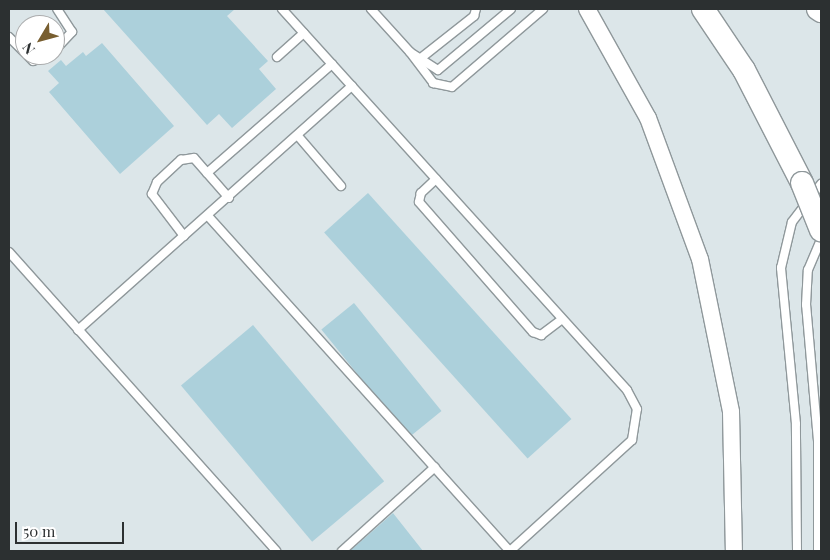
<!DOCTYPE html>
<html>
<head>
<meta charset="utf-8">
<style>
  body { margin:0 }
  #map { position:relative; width:830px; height:560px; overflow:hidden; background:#dce6e9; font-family:"Playfair Display",serif }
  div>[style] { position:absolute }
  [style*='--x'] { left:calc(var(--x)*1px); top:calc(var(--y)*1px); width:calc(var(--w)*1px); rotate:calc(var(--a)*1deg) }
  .building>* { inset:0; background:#acd0db; transform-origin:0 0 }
  .roads { filter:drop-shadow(1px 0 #8f989b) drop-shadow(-1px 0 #8f989b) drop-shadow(0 1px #8f989b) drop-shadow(0 -1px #8f989b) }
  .lane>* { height:8px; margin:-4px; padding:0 4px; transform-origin:4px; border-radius:4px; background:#fff }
  .street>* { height:16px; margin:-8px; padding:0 8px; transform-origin:8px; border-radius:8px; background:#fff }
  .secondary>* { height:22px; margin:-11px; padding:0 11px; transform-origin:11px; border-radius:11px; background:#fff }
  .bridges { filter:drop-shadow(1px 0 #8f989b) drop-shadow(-1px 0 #8f989b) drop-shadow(0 1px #8f989b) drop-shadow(0 -1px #8f989b) }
  .secondary-bridge>* { height:22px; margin:-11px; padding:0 11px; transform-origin:11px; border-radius:11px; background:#fff }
  span { translate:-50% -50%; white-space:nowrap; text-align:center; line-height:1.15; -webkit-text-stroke:5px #fff; paint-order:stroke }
  .frame { position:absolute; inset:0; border:10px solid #2c3031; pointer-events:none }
  .north { position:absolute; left:15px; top:15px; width:50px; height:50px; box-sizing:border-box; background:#fff; border:1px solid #abacad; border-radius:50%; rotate:233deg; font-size:14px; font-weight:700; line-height:20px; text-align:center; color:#2c3031 }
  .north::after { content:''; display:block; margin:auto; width:18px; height:22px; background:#785e30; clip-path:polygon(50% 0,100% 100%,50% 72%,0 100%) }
  .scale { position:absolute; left:15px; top:522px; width:109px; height:22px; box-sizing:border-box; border:2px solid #2c3031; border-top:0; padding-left:6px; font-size:15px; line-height:18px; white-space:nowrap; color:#2c3031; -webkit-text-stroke:4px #fff; paint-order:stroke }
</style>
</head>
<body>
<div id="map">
  <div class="building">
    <i style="clip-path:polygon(103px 9px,235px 9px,227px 16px,268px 61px,259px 69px,276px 89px,232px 128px,219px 114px,207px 125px)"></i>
    <i style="clip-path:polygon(102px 43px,174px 126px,120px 174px,49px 92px,59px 83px,48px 71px,61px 60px,66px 66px,83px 52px,86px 56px)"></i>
    <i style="left:368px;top:193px;width:304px;height:59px;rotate:48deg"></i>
    <i style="left:354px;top:303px;width:139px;height:42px;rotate:51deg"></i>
    <i style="left:253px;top:325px;width:204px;height:94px;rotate:50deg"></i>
    <i style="clip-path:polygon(393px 513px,423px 551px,350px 551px,375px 529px)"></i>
  </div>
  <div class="roads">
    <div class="lane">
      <i style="--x:371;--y:9;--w:58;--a:47.8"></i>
      <i style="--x:410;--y:52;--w:33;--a:33"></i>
      <i style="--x:438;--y:70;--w:95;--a:-39.9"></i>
      <i style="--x:9;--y:37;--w:34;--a:45"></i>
      <i style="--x:33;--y:61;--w:18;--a:-19"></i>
      <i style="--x:55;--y:50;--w:25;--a:-47"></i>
      <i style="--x:72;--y:32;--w:27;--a:-123"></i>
      <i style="--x:410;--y:52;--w:39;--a:53"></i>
      <i style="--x:433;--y:83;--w:19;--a:12"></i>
      <i style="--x:452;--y:87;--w:120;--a:-40.6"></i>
      <i style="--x:277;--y:57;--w:36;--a:-42"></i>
      <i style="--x:421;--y:58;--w:68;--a:-38.4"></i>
      <i style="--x:474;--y:16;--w:7;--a:-74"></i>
      <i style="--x:298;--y:136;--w:66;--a:49.3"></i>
      <i style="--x:207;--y:173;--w:166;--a:-41.1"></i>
      <i style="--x:436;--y:179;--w:21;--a:137"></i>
      <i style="--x:421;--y:193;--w:9;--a:103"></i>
      <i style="--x:419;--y:202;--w:173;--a:48.8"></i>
      <i style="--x:533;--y:332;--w:9;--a:21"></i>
      <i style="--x:541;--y:335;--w:26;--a:-37"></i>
      <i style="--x:208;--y:216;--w:451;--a:48"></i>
      <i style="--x:510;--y:551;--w:165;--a:-42.3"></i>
      <i style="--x:632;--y:440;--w:31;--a:-81"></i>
      <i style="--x:637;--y:409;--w:21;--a:-118"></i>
      <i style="--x:627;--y:390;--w:514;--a:-132.16"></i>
      <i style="--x:184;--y:236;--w:53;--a:-127.3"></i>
      <i style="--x:152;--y:194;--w:13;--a:-67"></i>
      <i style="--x:157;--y:182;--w:33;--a:-43"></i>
      <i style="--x:181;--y:160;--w:13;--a:-9"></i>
      <i style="--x:194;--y:158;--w:53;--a:48.8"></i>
      <i style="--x:9;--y:252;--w:401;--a:48.2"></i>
      <i style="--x:78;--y:330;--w:367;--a:-41.7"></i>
      <i style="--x:342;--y:551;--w:125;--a:-42.1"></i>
      <i style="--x:797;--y:551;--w:127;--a:-90.5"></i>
      <i style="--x:796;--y:424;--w:157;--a:-95.5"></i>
      <i style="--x:781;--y:268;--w:47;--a:-76.6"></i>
      <i style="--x:792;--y:222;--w:48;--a:-52.7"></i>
      <i style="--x:818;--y:551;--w:110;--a:-90"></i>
      <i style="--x:818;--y:441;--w:137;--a:-95"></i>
      <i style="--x:806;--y:305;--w:35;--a:-87"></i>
      <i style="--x:808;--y:270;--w:34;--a:-67"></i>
    </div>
    <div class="street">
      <i style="--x:587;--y:9;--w:125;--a:60.8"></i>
      <i style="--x:648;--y:118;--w:150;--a:69.8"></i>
      <i style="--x:700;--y:259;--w:156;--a:78.5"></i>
      <i style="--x:731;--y:412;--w:139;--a:88.8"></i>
    </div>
    <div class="secondary">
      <i style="--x:703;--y:9;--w:73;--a:56.1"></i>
      <i style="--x:744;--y:70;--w:127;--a:62.8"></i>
      <i style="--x:818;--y:9;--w:4;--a:34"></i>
    </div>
  </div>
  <div class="bridges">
    <div class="secondary-bridge">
      <i style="--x:802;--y:183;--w:51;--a:68"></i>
    </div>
  </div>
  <div class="frame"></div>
  <div class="north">N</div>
  <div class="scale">50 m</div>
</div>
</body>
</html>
